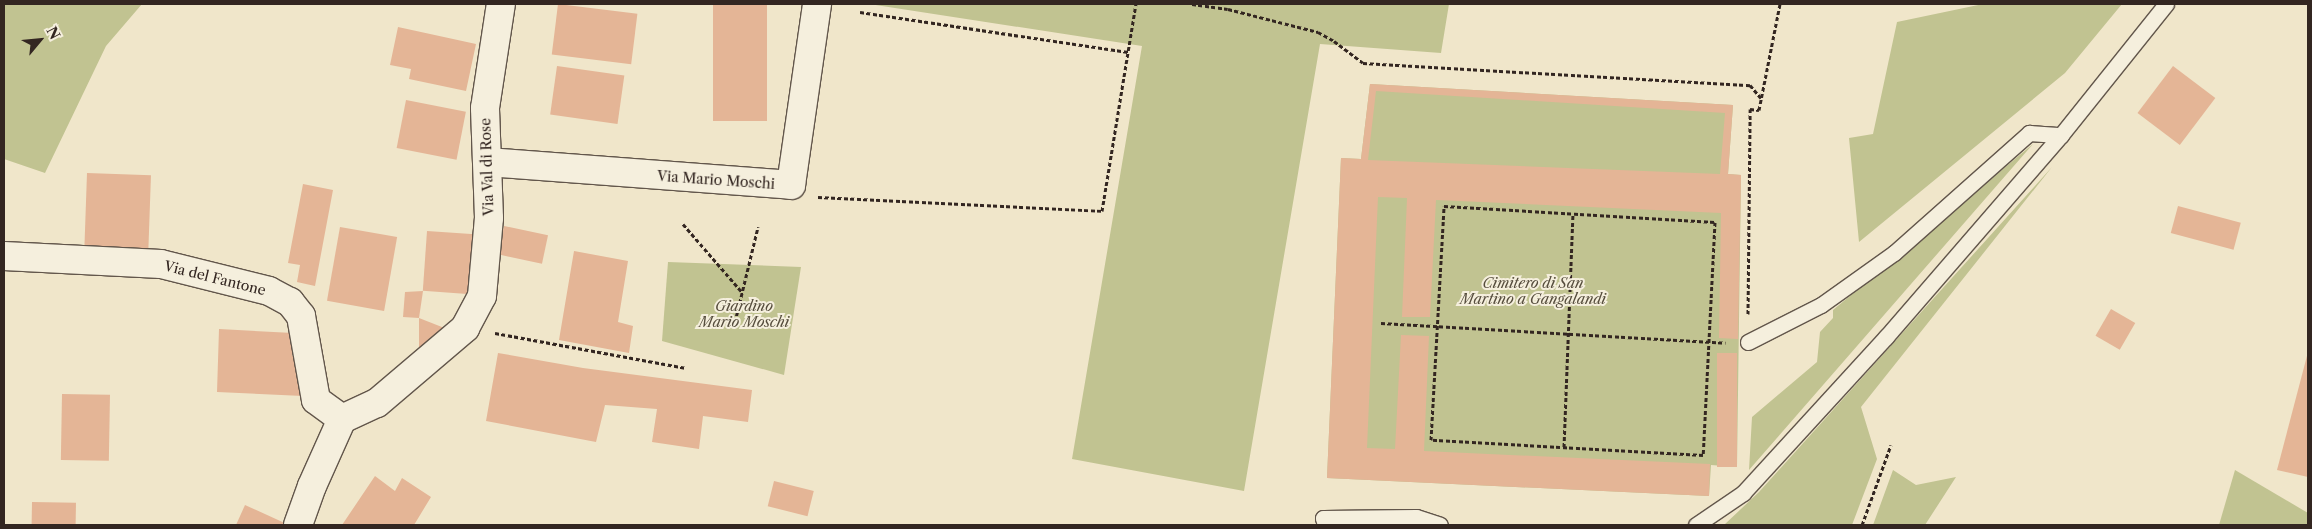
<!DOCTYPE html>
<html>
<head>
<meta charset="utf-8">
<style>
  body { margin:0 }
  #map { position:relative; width:2312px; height:529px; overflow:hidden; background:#f0e6ca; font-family:"Libre Caslon Text",serif }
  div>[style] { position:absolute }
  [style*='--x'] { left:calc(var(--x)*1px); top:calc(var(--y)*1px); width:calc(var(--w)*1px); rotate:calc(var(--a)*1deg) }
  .green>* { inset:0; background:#c1c391 }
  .building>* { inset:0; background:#e4b596; transform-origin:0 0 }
  .path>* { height:3px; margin-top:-1.5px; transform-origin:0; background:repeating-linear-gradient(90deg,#332621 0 4px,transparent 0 6.5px) }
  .roads { filter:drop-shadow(1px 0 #62564b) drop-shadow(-1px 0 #62564b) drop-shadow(0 1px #62564b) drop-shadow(0 -1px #62564b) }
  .service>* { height:15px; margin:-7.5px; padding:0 7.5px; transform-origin:7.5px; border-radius:7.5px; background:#f5efdd }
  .minor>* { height:28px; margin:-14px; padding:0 14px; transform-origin:14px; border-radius:14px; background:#f5efdd }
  span { translate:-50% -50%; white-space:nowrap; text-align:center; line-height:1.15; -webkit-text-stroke:4px #f5efdd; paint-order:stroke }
  .street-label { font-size:14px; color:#332621 }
  .park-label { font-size:14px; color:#564d3d; font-style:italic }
  .frame { position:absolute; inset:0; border:5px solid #332621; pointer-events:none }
  .north { position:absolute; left:15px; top:15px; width:50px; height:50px; -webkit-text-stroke:4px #f5efdd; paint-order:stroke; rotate:62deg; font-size:14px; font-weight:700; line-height:20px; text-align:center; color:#332621 }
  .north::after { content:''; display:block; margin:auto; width:18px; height:22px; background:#332621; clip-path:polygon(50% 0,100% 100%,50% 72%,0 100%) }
</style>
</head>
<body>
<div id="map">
  <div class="green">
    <i style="clip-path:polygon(4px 4px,142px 4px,106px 46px,45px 173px,4px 159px)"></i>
    <i style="clip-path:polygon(869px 4px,1449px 4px,1441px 53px,1320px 44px,1244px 491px,1072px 459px,1142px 46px)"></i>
    <i style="clip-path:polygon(1983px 4px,2122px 4px,2065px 73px,1859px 242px,1849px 138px,1873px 134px,1897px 22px)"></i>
    <i style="clip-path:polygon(1370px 84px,1733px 105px,1728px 174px,1741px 175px,1737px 467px,1711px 465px,1709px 496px,1327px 478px,1341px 158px,1361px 159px)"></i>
    <i style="clip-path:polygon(2033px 144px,1749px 470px,1752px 417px,1817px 362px,1820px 332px,1833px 318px,1833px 310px)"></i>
    <i style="clip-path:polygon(2052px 167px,1861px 407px,1877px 459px,1852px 525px,1724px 525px,1759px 492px)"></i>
    <i style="clip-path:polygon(668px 262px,801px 267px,784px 375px,662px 341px)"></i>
    <i style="clip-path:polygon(1893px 470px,1916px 485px,1956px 477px,1925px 525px,1873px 525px)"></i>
    <i style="clip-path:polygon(2235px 470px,2308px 513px,2308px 525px,2219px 525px)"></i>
  </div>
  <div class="building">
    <i style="left:558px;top:4px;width:80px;height:51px;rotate:7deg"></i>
    <i style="left:713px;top:4px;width:54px;height:117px"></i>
    <i style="clip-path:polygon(398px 27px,476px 44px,466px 91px,409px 79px,411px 69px,390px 65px)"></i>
    <i style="left:557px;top:66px;width:68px;height:49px;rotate:8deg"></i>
    <i style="left:2173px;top:66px;width:53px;height:59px;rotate:37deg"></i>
    <i style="clip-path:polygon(evenodd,1370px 84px,1733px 105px,1728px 174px,1741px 175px,1738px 339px,1719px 338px,1721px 213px,1436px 200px,1430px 317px,1402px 317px,1407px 198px,1378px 197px,1367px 448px,1395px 449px,1401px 335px,1429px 336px,1424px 451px,1710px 464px,1709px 496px,1327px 478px,1341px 158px,1361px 159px,1370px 84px,1376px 91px,1725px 113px,1720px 174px,1368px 160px,1376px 91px)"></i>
    <i style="left:406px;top:100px;width:61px;height:49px;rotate:11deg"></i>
    <i style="left:87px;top:173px;width:64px;height:77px;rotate:2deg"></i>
    <i style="clip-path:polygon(303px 184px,333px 190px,315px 286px,297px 282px,300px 265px,288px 263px)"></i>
    <i style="left:2178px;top:206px;width:65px;height:28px;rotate:15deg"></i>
    <i style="left:504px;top:226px;width:45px;height:29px;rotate:12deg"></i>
    <i style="left:340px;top:227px;width:58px;height:75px;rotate:10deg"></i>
    <i style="left:427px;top:231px;width:48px;height:60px;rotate:4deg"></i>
    <i style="clip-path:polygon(574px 251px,628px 261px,618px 322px,633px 326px,629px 353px,559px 340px)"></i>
    <i style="clip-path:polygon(423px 291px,419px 318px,403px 317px,405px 292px)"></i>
    <i style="left:2111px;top:309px;width:28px;height:31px;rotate:30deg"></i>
    <i style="clip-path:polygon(419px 318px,447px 329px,419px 352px)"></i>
    <i style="clip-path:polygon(219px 329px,293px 333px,292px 356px,305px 357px,303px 396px,217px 392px)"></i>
    <i style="clip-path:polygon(2308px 352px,2308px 477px,2277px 470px)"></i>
    <i style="clip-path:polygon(498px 353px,583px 368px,752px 390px,748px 422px,703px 416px,699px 449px,652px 442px,657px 409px,605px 405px,596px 442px,486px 421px)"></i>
    <i style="left:1717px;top:353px;width:20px;height:114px"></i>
    <i style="left:62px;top:394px;width:48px;height:66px;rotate:1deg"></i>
    <i style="clip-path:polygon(375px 476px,395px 491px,402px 478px,431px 497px,414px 525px,342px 525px)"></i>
    <i style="left:774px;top:481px;width:41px;height:26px;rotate:14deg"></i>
    <i style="left:32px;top:502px;width:44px;height:23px;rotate:1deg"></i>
    <i style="clip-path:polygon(245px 505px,289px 525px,236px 525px)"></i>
  </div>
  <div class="path">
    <i style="--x:1192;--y:4;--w:36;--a:8"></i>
    <i style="--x:1228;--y:9;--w:93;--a:14.3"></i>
    <i style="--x:1318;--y:32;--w:18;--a:29"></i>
    <i style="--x:1334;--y:41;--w:36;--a:37"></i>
    <i style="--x:1363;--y:63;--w:388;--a:3.3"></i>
    <i style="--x:1750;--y:85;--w:17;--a:50"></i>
    <i style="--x:860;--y:12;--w:271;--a:8.5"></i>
    <i style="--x:818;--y:197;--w:284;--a:2.8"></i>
    <i style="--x:1102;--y:211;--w:210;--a:-80.7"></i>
    <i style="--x:1444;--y:206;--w:271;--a:3.4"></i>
    <i style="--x:1715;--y:222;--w:233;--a:92.9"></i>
    <i style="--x:1703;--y:455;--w:272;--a:-176.8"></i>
    <i style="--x:1431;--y:440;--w:234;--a:-86.8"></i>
    <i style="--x:683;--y:224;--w:90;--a:49.1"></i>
    <i style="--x:1748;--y:314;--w:205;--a:-89.4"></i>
    <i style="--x:1750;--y:109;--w:9;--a:6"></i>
    <i style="--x:1759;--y:110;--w:108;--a:-78.8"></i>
    <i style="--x:725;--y:320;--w:10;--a:11"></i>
    <i style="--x:735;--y:322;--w:98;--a:-76.4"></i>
    <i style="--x:1381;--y:323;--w:345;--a:3.3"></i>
    <i style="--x:495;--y:333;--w:193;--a:10.4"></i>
    <i style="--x:1564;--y:447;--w:233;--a:-87.8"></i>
    <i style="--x:1862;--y:525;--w:85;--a:-70.1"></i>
  </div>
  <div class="roads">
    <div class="service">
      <i style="--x:1748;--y:342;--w:82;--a:-26.9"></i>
      <i style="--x:1821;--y:305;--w:90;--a:-35.5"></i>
      <i style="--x:1894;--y:253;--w:181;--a:-41.6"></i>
      <i style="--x:2029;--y:133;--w:32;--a:4"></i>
      <i style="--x:2061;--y:135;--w:168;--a:-51.3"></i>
      <i style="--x:1325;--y:525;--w:7;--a:-106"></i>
      <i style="--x:1323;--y:518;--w:93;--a:-0.6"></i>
      <i style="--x:1416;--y:517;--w:25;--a:18"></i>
      <i style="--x:1696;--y:525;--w:57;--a:-34.2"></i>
      <i style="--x:1743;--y:493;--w:212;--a:-47.5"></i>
      <i style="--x:1886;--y:337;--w:267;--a:-49.1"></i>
    </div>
    <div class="minor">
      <i style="--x:488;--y:162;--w:304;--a:4.3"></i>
      <i style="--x:791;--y:185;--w:183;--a:-81.8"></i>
      <i style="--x:4;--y:256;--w:157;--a:2.9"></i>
      <i style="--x:161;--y:264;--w:111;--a:14"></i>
      <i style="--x:269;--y:291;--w:24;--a:28"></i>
      <i style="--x:290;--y:302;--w:18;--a:52"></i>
      <i style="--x:301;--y:316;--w:85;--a:79.9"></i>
      <i style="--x:316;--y:400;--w:32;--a:36"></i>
      <i style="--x:298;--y:525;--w:41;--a:-70.3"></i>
      <i style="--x:312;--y:486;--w:73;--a:-65.9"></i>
      <i style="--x:342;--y:419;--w:38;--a:-25"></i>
      <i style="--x:377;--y:403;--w:116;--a:-40.4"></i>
      <i style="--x:465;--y:328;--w:36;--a:-62"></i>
      <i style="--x:482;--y:296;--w:78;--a:-84.9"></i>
      <i style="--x:489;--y:218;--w:110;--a:-92.1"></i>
      <i style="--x:485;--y:108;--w:105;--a:-81.3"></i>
    </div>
  </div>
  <div class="street-label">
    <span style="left:487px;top:167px;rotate:-92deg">Via Val di Rose</span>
    <span style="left:716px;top:180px;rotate:4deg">Via Mario Moschi</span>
    <span style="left:215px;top:278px;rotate:14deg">Via del Fantone</span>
  </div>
  <div class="park-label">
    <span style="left:1533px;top:291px">Cimitero di San<br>Martino a Gangalandi</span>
    <span style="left:744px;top:314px">Giardino<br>Mario Moschi</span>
  </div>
  <div class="frame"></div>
  <div class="north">N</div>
</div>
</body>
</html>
